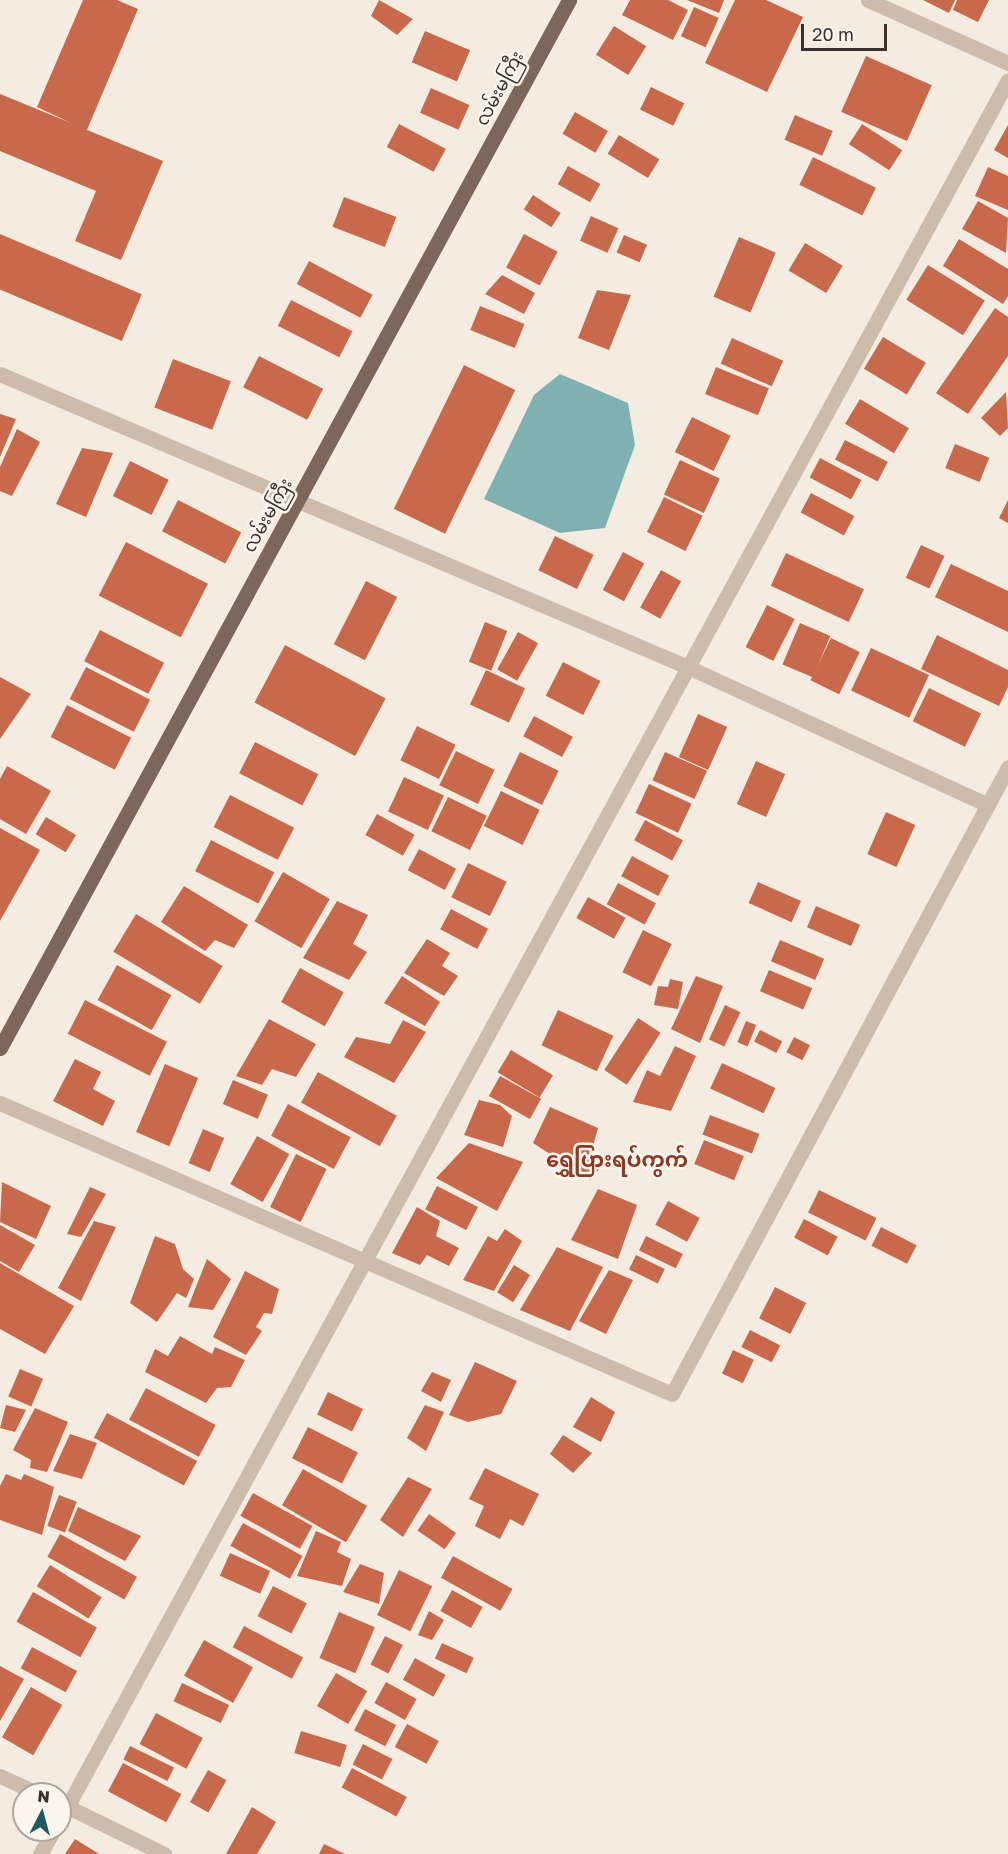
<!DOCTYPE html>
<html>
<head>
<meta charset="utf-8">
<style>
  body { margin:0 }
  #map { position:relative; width:1008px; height:1854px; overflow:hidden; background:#f4ebe1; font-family:"Golos Text","Noto Sans Myanmar",sans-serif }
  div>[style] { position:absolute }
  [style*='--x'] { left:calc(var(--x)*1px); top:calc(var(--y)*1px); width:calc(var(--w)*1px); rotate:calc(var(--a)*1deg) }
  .water>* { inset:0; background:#7fb0b2 }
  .building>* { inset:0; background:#c8694b; transform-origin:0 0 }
  .street>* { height:15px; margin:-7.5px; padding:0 7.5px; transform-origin:7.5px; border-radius:7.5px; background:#cdbbac }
  .primary>* { height:15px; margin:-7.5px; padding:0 7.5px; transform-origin:7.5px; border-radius:7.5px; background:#7d675c }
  span { translate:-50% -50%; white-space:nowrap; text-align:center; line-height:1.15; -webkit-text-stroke:5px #fbf5ee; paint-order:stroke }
  .street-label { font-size:18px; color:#3b302b }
  .quarter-label { font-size:21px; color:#8c3b22; font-weight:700 }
  .north { position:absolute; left:12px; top:1782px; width:60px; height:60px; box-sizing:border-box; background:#fbf5ee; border:2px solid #aea6a0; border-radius:50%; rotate:6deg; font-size:16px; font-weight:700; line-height:24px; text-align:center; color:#3b302b }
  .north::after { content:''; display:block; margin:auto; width:21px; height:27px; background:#1f5a5e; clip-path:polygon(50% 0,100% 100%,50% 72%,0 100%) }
  .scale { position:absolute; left:801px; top:24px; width:86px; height:27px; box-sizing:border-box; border:3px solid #3b302b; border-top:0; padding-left:8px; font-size:18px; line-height:21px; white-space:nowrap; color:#3b302b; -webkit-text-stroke:4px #fbf5ee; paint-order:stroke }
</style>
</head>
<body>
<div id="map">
  <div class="water">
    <i style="clip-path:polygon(560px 374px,628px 403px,635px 445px,605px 528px,560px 533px,484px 499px,534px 395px)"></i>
  </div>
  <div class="building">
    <i style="clip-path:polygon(83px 0,117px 0,138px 9px,87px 130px,163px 161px,121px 260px,75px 241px,96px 191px,0 151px,0 94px,71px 123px,37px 107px)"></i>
    <i style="clip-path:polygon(379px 0,413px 19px,397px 35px,371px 16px)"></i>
    <i style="clip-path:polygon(630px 0,668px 0,688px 10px,673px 40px,622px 15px)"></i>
    <i style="clip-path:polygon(687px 0,724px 0,719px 13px)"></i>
    <i style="clip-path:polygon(735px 0,766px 0,803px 17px,767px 92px,705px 63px)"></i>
    <i style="clip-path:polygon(923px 0,955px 0,949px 13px)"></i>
    <i style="clip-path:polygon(957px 0,989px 0,978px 22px,953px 10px)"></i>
    <i style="left:694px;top:7px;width:27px;height:32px;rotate:24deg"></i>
    <i style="left:614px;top:26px;width:38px;height:34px;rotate:32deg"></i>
    <i style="left:425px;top:31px;width:49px;height:34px;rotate:23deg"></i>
    <i style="left:866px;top:56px;width:72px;height:61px;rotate:24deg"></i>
    <i style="left:651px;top:87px;width:37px;height:25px;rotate:26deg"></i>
    <i style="left:431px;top:88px;width:42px;height:27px;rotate:24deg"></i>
    <i style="left:575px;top:112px;width:38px;height:25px;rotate:30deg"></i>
    <i style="left:795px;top:115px;width:41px;height:27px;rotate:23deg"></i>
    <i style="left:399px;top:124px;width:53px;height:26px;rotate:28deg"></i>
    <i style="left:862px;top:124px;width:48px;height:24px;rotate:33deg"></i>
    <i style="clip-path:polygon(1008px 125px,1008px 158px,994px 150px)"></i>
    <i style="left:619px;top:135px;width:47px;height:22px;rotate:31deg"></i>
    <i style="left:813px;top:157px;width:70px;height:31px;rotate:26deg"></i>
    <i style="left:568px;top:166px;width:37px;height:21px;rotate:29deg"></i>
    <i style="clip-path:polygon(988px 167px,1008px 176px,1008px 210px,975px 196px)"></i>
    <i style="left:533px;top:195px;width:33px;height:17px;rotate:33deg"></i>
    <i style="left:344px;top:197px;width:56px;height:32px;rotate:21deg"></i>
    <i style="clip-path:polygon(978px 201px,1008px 218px,1006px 253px,962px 229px)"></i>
    <i style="left:591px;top:216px;width:30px;height:27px;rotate:24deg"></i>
    <i style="left:0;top:234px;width:154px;height:51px;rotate:23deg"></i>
    <i style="left:524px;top:234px;width:38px;height:38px;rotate:28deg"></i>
    <i style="left:624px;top:235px;width:25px;height:19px;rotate:23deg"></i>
    <i style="left:739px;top:237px;width:40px;height:65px;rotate:23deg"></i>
    <i style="clip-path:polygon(959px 239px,1008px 269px,1008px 296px,1003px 304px,943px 266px)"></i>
    <i style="left:805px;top:243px;width:44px;height:32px;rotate:31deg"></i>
    <i style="left:309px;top:261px;width:72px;height:26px;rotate:28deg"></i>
    <i style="left:928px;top:265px;width:67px;height:41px;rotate:32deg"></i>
    <i style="clip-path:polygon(502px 275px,535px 293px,524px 314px,485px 294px)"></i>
    <i style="clip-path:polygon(597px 290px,631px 295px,609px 350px,578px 338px)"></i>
    <i style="left:291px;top:300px;width:69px;height:29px;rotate:27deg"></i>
    <i style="left:480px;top:306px;width:48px;height:26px;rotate:22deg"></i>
    <i style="clip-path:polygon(995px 308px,1008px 317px,1008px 356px,968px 414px,936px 393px)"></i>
    <i style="left:883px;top:337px;width:50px;height:37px;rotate:31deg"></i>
    <i style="left:732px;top:338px;width:56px;height:28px;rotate:24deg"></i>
    <i style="left:259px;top:356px;width:72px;height:35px;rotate:27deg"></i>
    <i style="left:173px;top:359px;width:62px;height:52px;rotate:21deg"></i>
    <i style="left:464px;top:365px;width:57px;height:160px;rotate:26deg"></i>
    <i style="left:716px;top:367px;width:57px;height:29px;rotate:22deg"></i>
    <i style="clip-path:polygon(1006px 392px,1008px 428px,1000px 436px,981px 418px)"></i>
    <i style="left:860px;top:399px;width:57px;height:29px;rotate:31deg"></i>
    <i style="clip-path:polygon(0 414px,16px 419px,0 457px)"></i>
    <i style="left:692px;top:417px;width:43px;height:39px;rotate:26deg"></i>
    <i style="clip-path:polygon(17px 429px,40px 442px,12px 496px,0 491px,0 467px)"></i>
    <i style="left:845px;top:440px;width:48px;height:22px;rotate:27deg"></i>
    <i style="left:955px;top:444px;width:37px;height:26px;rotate:22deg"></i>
    <i style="clip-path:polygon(82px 448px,113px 453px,86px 517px,56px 504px)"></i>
    <i style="left:820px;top:458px;width:47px;height:22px;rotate:28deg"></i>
    <i style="left:680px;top:460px;width:44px;height:38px;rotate:25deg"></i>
    <i style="left:130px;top:461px;width:43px;height:39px;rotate:26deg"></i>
    <i style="left:811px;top:493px;width:49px;height:22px;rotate:28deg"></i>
    <i style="left:664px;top:497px;width:43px;height:39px;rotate:26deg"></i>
    <i style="left:178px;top:500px;width:71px;height:35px;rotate:27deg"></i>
    <i style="clip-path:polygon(1008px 500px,1008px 523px,999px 518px)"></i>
    <i style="left:555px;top:536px;width:43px;height:38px;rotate:26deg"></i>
    <i style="left:126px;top:542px;width:92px;height:60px;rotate:27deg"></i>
    <i style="left:921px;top:545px;width:26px;height:36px;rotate:25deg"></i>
    <i style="left:623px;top:552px;width:24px;height:43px;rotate:28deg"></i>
    <i style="left:786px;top:553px;width:86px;height:36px;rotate:25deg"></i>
    <i style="clip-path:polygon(951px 564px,1008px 591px,1008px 632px,935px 597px)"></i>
    <i style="left:661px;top:570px;width:23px;height:43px;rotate:29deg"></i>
    <i style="left:366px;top:581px;width:35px;height:71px;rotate:27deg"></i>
    <i style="left:767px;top:605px;width:31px;height:47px;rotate:27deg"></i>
    <i style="left:485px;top:622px;width:24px;height:43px;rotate:22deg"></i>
    <i style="left:800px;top:623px;width:33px;height:45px;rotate:23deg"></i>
    <i style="left:100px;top:630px;width:72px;height:35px;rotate:27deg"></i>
    <i style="left:518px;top:632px;width:23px;height:43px;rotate:29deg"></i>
    <i style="clip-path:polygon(937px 635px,1008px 670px,1008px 687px,999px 706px,921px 669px)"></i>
    <i style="left:831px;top:638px;width:32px;height:47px;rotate:26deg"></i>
    <i style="left:285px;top:645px;width:114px;height:65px;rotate:28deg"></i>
    <i style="left:871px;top:648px;width:64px;height:47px;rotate:25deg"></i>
    <i style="left:563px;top:662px;width:42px;height:38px;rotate:27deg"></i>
    <i style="left:86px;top:667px;width:72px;height:36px;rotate:27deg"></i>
    <i style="left:486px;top:670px;width:43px;height:38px;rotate:25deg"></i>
    <i style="clip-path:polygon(0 677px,31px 694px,0 739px)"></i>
    <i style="left:929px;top:688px;width:58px;height:37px;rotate:26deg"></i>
    <i style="left:67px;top:705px;width:72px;height:36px;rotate:27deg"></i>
    <i style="left:698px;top:714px;width:32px;height:47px;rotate:24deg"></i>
    <i style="left:534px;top:716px;width:44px;height:23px;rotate:28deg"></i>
    <i style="left:417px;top:726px;width:43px;height:38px;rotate:26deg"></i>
    <i style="left:255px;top:742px;width:71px;height:35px;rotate:27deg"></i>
    <i style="left:456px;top:751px;width:43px;height:38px;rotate:26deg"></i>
    <i style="left:520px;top:752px;width:43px;height:38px;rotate:26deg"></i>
    <i style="left:665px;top:752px;width:46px;height:31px;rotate:24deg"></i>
    <i style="left:756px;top:761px;width:32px;height:47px;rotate:24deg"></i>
    <i style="clip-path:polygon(7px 766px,51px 791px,26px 834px,0 819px,0 779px)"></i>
    <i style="left:404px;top:777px;width:44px;height:38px;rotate:25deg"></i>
    <i style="left:649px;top:784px;width:47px;height:32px;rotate:25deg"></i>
    <i style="left:501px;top:791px;width:43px;height:39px;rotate:26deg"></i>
    <i style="left:230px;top:795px;width:72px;height:36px;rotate:27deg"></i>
    <i style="left:448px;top:797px;width:43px;height:38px;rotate:26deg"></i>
    <i style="left:886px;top:812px;width:32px;height:46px;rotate:24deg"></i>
    <i style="left:377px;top:814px;width:43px;height:24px;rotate:29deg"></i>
    <i style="left:46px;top:817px;width:35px;height:20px;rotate:31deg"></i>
    <i style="left:645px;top:820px;width:43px;height:23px;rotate:28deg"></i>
    <i style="clip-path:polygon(0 828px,40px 850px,0 921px)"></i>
    <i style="left:211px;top:840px;width:71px;height:35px;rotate:27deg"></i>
    <i style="left:419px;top:849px;width:42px;height:24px;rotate:28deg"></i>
    <i style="left:632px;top:856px;width:42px;height:23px;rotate:28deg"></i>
    <i style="left:468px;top:863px;width:43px;height:38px;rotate:26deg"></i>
    <i style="left:283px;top:872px;width:54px;height:57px;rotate:30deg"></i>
    <i style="left:758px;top:882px;width:47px;height:23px;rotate:24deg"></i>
    <i style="left:618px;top:883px;width:43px;height:24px;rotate:28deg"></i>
    <i style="clip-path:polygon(184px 886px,248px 925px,234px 948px,215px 940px,205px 951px,161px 922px)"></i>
    <i style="left:588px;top:897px;width:43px;height:24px;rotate:29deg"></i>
    <i style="clip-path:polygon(337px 901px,368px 915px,353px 944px,367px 952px,349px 980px,303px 958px)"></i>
    <i style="left:816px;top:906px;width:48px;height:23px;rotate:23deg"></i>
    <i style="left:451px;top:909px;width:42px;height:23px;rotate:28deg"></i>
    <i style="left:136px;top:914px;width:101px;height:44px;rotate:31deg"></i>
    <i style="left:643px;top:930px;width:32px;height:47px;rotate:26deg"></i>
    <i style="clip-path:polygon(427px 939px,450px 953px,442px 966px,458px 976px,444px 996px,404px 973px)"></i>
    <i style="left:780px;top:940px;width:48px;height:23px;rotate:23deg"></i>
    <i style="left:117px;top:965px;width:62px;height:40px;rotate:29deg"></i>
    <i style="left:300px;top:968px;width:50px;height:39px;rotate:29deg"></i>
    <i style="left:769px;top:970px;width:47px;height:23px;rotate:23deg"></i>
    <i style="clip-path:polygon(402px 976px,440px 1002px,425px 1026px,384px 1003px)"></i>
    <i style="clip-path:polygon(696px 976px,723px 986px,700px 1043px,671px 1029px)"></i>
    <i style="clip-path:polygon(670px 979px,683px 982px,678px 1009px,654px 1005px,658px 986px,668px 987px)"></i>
    <i style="left:85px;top:1000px;width:92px;height:38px;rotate:27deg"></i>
    <i style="left:725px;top:1005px;width:17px;height:38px;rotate:25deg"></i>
    <i style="left:558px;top:1010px;width:61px;height:39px;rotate:25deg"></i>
    <i style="left:638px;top:1018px;width:27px;height:62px;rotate:33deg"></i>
    <i style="clip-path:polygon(269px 1019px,316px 1044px,296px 1077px,272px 1069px,262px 1085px,236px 1076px)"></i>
    <i style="clip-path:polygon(403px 1020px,426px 1032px,394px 1083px,344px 1057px,356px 1037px,390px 1044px)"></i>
    <i style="left:746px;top:1021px;width:11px;height:23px;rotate:22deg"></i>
    <i style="left:760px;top:1030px;width:25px;height:13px;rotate:27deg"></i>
    <i style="left:794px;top:1037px;width:18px;height:17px;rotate:27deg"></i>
    <i style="clip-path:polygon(675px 1046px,696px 1056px,671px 1111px,633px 1102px,647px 1070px,660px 1076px)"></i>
    <i style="left:511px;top:1050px;width:49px;height:26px;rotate:31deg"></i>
    <i style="clip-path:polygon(75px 1059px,101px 1072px,93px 1089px,115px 1101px,103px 1126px,53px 1101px)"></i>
    <i style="left:722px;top:1063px;width:59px;height:28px;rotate:25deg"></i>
    <i style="left:165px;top:1064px;width:36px;height:74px;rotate:23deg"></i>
    <i style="left:318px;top:1072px;width:90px;height:35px;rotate:29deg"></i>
    <i style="left:500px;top:1076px;width:47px;height:23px;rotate:29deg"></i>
    <i style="left:233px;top:1080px;width:38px;height:26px;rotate:23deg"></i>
    <i style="clip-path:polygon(479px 1100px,500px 1105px,512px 1116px,503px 1147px,464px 1135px)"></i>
    <i style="left:288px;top:1104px;width:71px;height:36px;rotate:28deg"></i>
    <i style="clip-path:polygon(550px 1107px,598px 1128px,590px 1157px,602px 1166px,590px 1180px,533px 1143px)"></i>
    <i style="left:710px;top:1115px;width:53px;height:21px;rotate:21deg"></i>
    <i style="left:203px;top:1129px;width:23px;height:37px;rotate:23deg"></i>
    <i style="left:257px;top:1136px;width:37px;height:55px;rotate:29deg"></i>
    <i style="left:704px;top:1140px;width:43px;height:26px;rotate:22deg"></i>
    <i style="clip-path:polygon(469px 1143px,523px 1162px,497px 1211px,436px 1178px)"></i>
    <i style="left:296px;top:1154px;width:34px;height:59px;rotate:26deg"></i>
    <i style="clip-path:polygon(2px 1182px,51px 1206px,36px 1239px,0 1222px)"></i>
    <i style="left:437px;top:1186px;width:46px;height:26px;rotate:27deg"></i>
    <i style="clip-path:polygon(90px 1187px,106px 1194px,81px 1237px,67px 1234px)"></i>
    <i style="clip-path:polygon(598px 1189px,637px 1205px,618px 1259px,571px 1240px)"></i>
    <i style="left:819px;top:1190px;width:64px;height:25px;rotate:26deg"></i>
    <i style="left:668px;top:1201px;width:36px;height:27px;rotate:28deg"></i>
    <i style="clip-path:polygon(417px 1207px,440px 1221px,436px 1236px,459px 1248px,449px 1266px,427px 1255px,420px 1265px,392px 1253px)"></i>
    <i style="left:804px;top:1219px;width:38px;height:21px;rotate:28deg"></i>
    <i style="clip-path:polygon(94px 1221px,116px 1227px,81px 1301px,58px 1288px)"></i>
    <i style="clip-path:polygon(0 1225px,35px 1245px,19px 1272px,0 1261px)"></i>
    <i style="left:881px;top:1227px;width:40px;height:21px;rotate:27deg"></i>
    <i style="clip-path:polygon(505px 1229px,522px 1241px,494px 1291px,463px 1280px,488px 1236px,497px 1241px)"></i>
    <i style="clip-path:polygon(155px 1236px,175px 1244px,183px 1269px,194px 1279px,186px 1298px,177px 1293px,157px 1322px,130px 1303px)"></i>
    <i style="left:646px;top:1236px;width:41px;height:16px;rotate:26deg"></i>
    <i style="clip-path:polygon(557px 1247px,603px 1267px,570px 1331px,520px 1310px)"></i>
    <i style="left:636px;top:1255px;width:32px;height:16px;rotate:26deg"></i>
    <i style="clip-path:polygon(207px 1259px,231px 1279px,213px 1310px,188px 1307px)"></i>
    <i style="clip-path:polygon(0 1263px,74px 1306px,45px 1354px,0 1329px)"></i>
    <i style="left:514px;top:1265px;width:19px;height:32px;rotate:32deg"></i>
    <i style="clip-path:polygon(609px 1270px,633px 1280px,606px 1334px,579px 1321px)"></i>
    <i style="clip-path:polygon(245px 1271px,279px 1289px,272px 1314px,264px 1313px,256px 1327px,262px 1331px,246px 1355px,213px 1337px)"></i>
    <i style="left:775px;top:1287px;width:35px;height:35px;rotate:27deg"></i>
    <i style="left:750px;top:1330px;width:34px;height:19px;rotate:27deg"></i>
    <i style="clip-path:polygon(180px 1336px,212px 1354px,215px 1347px,245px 1360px,231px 1387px,217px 1388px,206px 1403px,145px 1372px,155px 1349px,168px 1356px)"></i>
    <i style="left:733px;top:1350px;width:23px;height:26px;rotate:25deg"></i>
    <i style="clip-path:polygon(475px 1362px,517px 1381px,501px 1414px,468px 1422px,449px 1415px)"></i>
    <i style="left:20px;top:1369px;width:25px;height:30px;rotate:23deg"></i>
    <i style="clip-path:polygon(432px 1372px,451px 1380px,441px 1402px,421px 1391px)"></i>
    <i style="left:146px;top:1388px;width:79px;height:36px;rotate:28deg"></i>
    <i style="left:328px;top:1392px;width:39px;height:25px;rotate:26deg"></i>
    <i style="clip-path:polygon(591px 1397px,615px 1412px,601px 1442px,573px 1427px)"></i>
    <i style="clip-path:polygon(6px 1405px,26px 1410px,15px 1432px,0 1428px)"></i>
    <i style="clip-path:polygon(425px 1405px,444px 1412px,426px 1451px,407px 1438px)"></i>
    <i style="clip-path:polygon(35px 1408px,68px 1422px,47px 1472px,30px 1468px,31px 1460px,13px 1450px)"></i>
    <i style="left:107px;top:1413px;width:102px;height:28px;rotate:28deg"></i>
    <i style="left:308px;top:1427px;width:56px;height:35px;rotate:27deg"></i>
    <i style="clip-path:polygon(70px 1434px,97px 1443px,82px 1479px,53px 1471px)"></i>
    <i style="clip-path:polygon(563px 1435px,592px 1453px,573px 1473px,550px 1454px)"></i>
    <i style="clip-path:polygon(485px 1468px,539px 1494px,523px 1526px,510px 1519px,500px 1539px,475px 1526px,484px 1506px,469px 1499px)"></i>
    <i style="left:303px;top:1469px;width:74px;height:42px;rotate:30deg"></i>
    <i style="clip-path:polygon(6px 1474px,21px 1480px,24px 1474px,54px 1487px,42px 1535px,0 1520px,0 1486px)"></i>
    <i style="clip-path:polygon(408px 1477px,432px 1489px,403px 1537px,380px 1520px)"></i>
    <i style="left:253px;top:1493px;width:68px;height:26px;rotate:29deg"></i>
    <i style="left:59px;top:1495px;width:19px;height:33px;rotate:21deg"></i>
    <i style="clip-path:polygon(78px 1507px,141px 1536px,125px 1561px,68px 1531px)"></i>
    <i style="left:429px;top:1514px;width:33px;height:20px;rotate:35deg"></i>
    <i style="left:243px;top:1523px;width:68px;height:26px;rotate:29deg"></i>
    <i style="clip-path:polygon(316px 1531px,341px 1542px,337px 1552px,351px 1559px,342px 1586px,297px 1576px)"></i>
    <i style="left:60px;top:1534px;width:88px;height:26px;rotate:29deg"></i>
    <i style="left:230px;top:1553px;width:44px;height:25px;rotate:24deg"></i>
    <i style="left:453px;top:1556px;width:68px;height:25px;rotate:29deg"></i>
    <i style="clip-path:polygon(360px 1564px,384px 1573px,379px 1604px,343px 1592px)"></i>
    <i style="left:50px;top:1565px;width:61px;height:25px;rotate:32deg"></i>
    <i style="left:399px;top:1570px;width:37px;height:50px;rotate:26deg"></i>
    <i style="left:273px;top:1586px;width:38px;height:34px;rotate:27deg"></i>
    <i style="left:452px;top:1590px;width:35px;height:24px;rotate:29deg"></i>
    <i style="left:33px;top:1592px;width:73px;height:34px;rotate:29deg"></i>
    <i style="clip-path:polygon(429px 1611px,444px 1620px,432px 1640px,418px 1635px)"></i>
    <i style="left:339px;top:1612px;width:39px;height:50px;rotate:23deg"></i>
    <i style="left:244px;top:1626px;width:67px;height:24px;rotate:28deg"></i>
    <i style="left:385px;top:1636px;width:20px;height:32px;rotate:27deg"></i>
    <i style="left:204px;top:1640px;width:56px;height:41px;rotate:29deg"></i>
    <i style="left:442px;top:1643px;width:35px;height:17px;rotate:25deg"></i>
    <i style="left:32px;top:1647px;width:51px;height:24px;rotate:28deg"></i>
    <i style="left:415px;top:1658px;width:35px;height:25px;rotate:29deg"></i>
    <i style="clip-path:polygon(0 1666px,24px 1679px,0 1721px)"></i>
    <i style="left:336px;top:1673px;width:36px;height:38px;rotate:30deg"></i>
    <i style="left:386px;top:1682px;width:35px;height:24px;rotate:29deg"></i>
    <i style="left:182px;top:1683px;width:52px;height:20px;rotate:25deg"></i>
    <i style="left:31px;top:1687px;width:36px;height:58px;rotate:30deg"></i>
    <i style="left:365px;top:1709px;width:35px;height:24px;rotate:27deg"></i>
    <i style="left:156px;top:1713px;width:53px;height:35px;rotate:28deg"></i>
    <i style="left:407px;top:1724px;width:36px;height:26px;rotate:28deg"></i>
    <i style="left:301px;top:1731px;width:48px;height:23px;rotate:17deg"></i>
    <i style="left:363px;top:1744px;width:33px;height:23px;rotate:27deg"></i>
    <i style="left:130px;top:1746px;width:49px;height:15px;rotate:26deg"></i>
    <i style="left:123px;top:1763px;width:66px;height:32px;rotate:28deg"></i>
    <i style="left:352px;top:1768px;width:62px;height:22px;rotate:28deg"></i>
    <i style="left:208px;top:1770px;width:21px;height:37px;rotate:29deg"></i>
    <i style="clip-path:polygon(252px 1807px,276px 1822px,257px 1854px,226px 1854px)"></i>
    <i style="clip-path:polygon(75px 1839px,99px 1854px,65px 1854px)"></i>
    <i style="clip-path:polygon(324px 1844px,345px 1854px,319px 1854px)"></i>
  </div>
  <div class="street">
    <i style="--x:868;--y:0;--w:154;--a:24.2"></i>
    <i style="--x:0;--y:374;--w:748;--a:23.07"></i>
    <i style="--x:688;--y:667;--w:330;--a:24.7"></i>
    <i style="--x:0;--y:1103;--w:732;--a:23.41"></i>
    <i style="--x:672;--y:1394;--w:711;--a:-61.81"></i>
    <i style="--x:0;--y:1776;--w:43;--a:24.8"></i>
    <i style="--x:60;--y:1803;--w:116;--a:26.1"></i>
    <i style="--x:60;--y:1820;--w:1981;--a:-61.42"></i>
    <i style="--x:40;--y:1854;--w:28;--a:-60"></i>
  </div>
  <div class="primary">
    <i style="--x:0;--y:1048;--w:1193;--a:-61.5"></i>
  </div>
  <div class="street-label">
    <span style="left:499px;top:88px;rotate:-62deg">လမ်းမကြီး</span>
    <span style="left:267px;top:515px;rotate:-61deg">လမ်းမကြီး</span>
  </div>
  <div class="quarter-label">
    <span style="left:617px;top:1159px">ရွှေပြားရပ်ကွက်</span>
  </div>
  <div class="north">N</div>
  <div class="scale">20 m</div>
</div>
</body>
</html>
